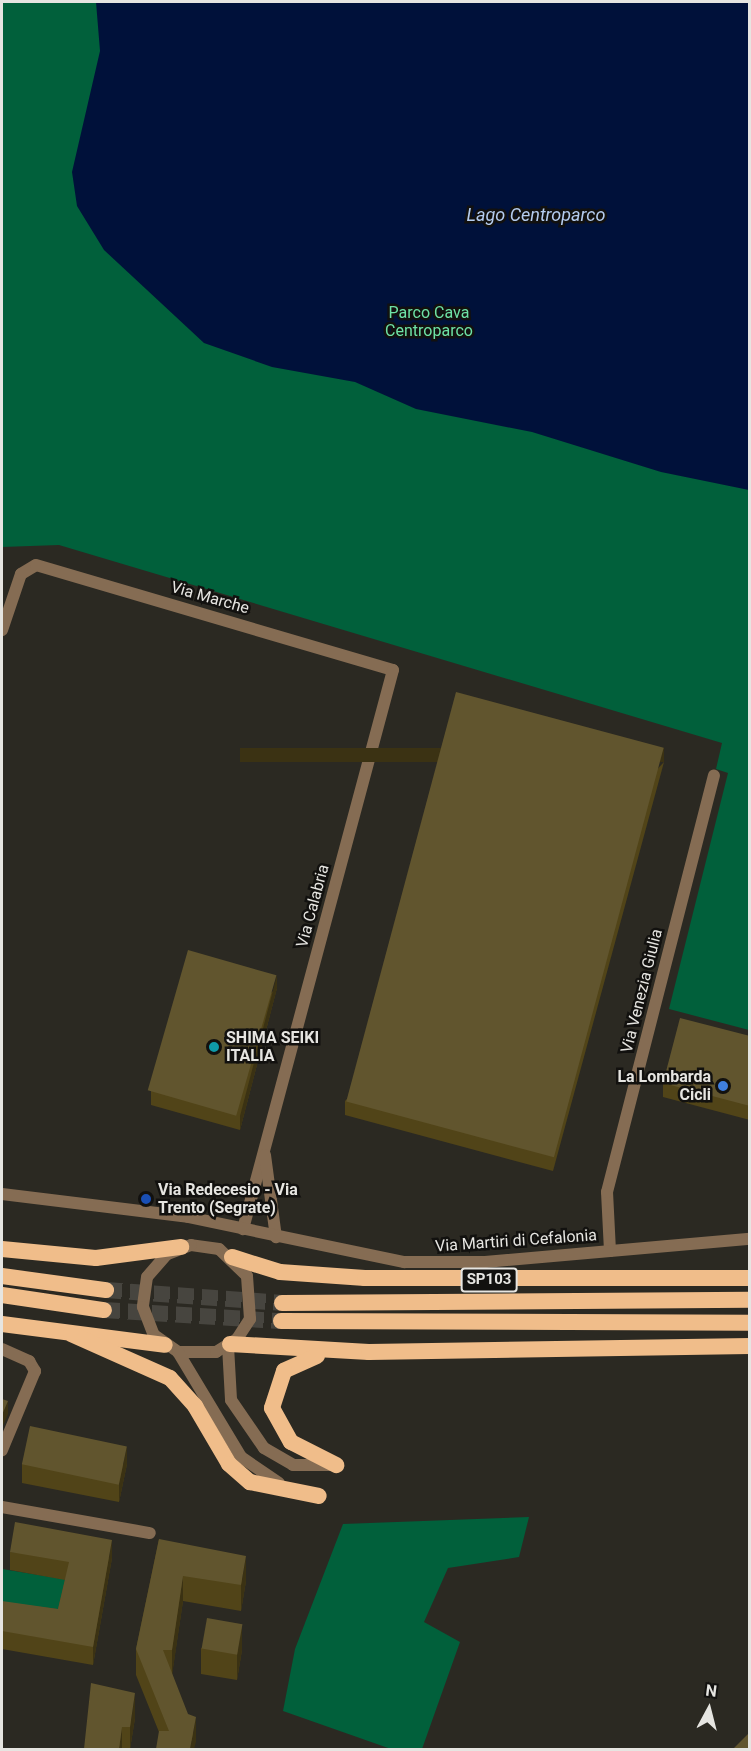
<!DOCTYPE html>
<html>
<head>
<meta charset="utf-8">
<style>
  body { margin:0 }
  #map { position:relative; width:751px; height:1751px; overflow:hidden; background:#2b2922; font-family:Roboto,sans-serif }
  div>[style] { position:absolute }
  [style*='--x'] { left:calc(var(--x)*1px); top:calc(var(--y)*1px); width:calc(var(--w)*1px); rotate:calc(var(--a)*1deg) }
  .green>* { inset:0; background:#01603b }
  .water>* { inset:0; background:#00113a }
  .trunk-tunnel>* { height:16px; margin-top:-8px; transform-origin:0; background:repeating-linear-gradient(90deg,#47453f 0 16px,transparent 0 24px) }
  .minor>* { height:12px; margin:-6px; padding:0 6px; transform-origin:6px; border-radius:6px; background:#856c53 }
  .tertiary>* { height:12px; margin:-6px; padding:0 6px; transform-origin:6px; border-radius:6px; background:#856c53 }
  .trunk>* { height:16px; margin:-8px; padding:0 8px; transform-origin:8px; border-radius:8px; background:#f0bd8a }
  .wall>* { inset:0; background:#514418 }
  .shaded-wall>* { inset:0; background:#3b3213; transform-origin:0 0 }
  .building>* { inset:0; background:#61552e; transform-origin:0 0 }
  .dots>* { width:16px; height:16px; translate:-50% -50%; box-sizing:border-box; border:3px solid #12110f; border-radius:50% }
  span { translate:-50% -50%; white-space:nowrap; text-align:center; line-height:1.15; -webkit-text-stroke:5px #12110f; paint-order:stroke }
  .shield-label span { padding:2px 4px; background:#12110f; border:2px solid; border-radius:4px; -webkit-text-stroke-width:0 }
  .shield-label { font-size:15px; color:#e6e5e1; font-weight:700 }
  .park-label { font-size:16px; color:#6ee2a6 }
  .street-label { font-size:16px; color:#e6e5e1 }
  .poi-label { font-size:16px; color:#e6e5e1; font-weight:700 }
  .left { translate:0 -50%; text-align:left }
  .right { translate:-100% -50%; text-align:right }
  .water-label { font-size:18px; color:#b4ccef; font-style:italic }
  .frame { position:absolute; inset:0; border:3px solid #e6e5e1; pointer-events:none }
  .north { position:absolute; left:679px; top:1679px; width:60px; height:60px; -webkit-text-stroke:4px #12110f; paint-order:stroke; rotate:7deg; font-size:16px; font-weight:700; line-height:24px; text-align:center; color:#e6e5e1 }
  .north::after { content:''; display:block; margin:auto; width:21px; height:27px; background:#e6e5e1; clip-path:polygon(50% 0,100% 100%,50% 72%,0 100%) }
</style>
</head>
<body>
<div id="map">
  <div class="green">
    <i style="clip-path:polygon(2px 2px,749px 2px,749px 1030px,669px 1009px,728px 773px,716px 769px,722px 743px,59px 545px,2px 547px)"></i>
    <i style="clip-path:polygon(529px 1517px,519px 1557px,448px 1568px,424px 1622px,460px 1642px,422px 1749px,391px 1749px,283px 1711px,295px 1649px,343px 1524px)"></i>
    <i style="clip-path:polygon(2px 1569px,88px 1583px,60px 1621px,2px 1620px)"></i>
  </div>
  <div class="water">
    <i style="clip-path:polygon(96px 2px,749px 2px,749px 490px,661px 472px,532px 432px,416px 409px,355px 382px,272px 367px,204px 343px,104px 250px,77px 206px,72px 172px,100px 51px)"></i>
  </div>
  <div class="trunk-tunnel">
    <i style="--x:106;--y:1290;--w:176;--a:4.2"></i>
    <i style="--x:104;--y:1310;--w:177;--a:3.6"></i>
  </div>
  <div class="minor">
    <i style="--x:2;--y:630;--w:59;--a:-71.3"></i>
    <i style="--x:21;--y:574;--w:17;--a:-31"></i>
    <i style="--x:36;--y:565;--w:372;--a:16.4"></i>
    <i style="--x:393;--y:670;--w:579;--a:105.02"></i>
    <i style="--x:265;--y:1155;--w:83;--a:82.4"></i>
    <i style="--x:610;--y:1251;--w:59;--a:-92.9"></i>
    <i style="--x:607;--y:1192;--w:430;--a:-75.6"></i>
    <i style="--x:228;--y:1346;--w:54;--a:86.8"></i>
    <i style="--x:231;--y:1400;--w:58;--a:55.5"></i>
    <i style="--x:264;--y:1448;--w:34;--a:30"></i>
    <i style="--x:293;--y:1465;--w:41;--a:0"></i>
    <i style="--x:2;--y:1349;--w:30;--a:24"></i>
    <i style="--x:29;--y:1361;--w:12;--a:59"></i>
    <i style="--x:35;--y:1371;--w:86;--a:112.7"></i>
    <i style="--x:178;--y:1352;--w:38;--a:0"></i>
    <i style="--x:216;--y:1352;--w:25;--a:-32"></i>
    <i style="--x:237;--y:1339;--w:24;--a:-57"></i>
    <i style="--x:250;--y:1319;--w:43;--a:-94"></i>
    <i style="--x:247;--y:1276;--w:39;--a:-136"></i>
    <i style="--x:219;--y:1249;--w:28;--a:-172"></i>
    <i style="--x:191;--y:1245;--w:26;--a:159"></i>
    <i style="--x:167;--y:1254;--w:30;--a:131"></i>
    <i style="--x:147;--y:1277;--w:30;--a:98"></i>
    <i style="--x:143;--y:1307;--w:30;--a:69"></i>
    <i style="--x:154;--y:1335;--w:29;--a:35"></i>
    <i style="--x:178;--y:1352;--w:122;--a:59"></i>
    <i style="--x:241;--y:1457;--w:46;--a:34.4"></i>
    <i style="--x:2;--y:1507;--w:150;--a:10"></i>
  </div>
  <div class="tertiary">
    <i style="--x:2;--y:1194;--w:187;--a:7"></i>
    <i style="--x:188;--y:1217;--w:221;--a:11.8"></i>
    <i style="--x:404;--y:1262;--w:81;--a:0"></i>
    <i style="--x:485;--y:1262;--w:266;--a:-5"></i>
  </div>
  <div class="trunk">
    <i style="--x:2;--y:1249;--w:94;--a:5.5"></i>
    <i style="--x:96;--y:1258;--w:86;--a:-7.4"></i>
    <i style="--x:232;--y:1257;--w:50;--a:17.4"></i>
    <i style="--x:280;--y:1272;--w:85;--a:4"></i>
    <i style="--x:365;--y:1278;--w:385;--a:0"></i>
    <i style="--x:2;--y:1276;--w:105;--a:7.7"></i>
    <i style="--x:2;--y:1295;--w:103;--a:8.4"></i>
    <i style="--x:282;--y:1303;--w:468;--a:-0.4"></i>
    <i style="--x:281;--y:1321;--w:469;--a:0.2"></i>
    <i style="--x:2;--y:1324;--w:164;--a:7.3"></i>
    <i style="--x:71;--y:1334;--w:108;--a:24"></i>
    <i style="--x:170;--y:1378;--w:38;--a:48"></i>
    <i style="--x:195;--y:1406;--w:67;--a:59.6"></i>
    <i style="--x:229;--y:1464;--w:28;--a:41"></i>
    <i style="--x:250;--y:1482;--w:70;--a:11.5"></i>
    <i style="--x:230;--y:1344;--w:139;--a:3.3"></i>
    <i style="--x:369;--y:1352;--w:381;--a:-0.9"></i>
    <i style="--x:317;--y:1356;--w:36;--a:156"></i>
    <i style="--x:284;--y:1371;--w:39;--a:108"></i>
    <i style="--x:272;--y:1408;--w:39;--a:61"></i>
    <i style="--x:291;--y:1442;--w:51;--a:27.1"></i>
  </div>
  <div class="wall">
    <i style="clip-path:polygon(664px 762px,553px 1171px,345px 1115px,345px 1101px)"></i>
    <i style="clip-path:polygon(277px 988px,240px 1130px,151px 1105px,151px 1091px)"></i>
    <i style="clip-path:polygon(750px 1036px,750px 1120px,663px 1097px,663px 1083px)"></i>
    <i style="clip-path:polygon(22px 1464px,127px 1464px,119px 1502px,22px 1483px)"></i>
    <i style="clip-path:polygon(159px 1539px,246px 1581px,241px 1611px,183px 1601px,172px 1674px,196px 1742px,159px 1732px,136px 1675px,136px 1649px)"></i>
    <i style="clip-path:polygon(10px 1552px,112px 1558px,93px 1665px,2px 1649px,2px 1602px,58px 1609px,65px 1580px,10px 1570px)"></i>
    <i style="clip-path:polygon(201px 1648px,242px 1650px,237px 1680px,201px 1674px)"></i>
    <i style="clip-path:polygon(135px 1718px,130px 1749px,84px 1749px)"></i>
  </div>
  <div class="shaded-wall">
    <i style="left:664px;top:748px;width:14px;height:424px;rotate:90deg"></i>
    <i style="clip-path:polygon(277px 975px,277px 988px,240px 1130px,240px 1116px)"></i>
    <i style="clip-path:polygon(8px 1401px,8px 1414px,2px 1428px,2px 1415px)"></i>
    <i style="clip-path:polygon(127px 1446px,127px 1464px,119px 1502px,119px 1484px)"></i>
    <i style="clip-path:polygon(112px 1540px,112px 1558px,93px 1665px,93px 1647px)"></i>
    <i style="clip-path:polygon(246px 1556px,246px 1581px,241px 1611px,241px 1585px)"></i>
    <i style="clip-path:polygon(183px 1576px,183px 1601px,172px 1676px,172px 1650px)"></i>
    <i style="clip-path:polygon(242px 1624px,242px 1650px,237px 1680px,237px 1655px)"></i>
    <i style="clip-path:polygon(135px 1693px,135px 1718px,130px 1749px,130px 1727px)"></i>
    <i style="clip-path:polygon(196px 1717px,196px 1742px,194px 1749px,190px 1749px)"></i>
    <i style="clip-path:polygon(122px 1727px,122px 1749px,119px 1749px)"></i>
  </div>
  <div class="building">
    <i style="left:456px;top:692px;width:215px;height:424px;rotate:15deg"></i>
    <i style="left:188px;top:950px;width:92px;height:146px;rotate:16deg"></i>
    <i style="clip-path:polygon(680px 1018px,750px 1036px,750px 1106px,663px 1083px)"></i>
    <i style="clip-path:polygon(2px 1399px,8px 1401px,2px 1415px)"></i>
    <i style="left:30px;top:1426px;width:99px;height:39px;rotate:12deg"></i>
    <i style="clip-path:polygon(15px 1522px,112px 1540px,93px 1647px,2px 1631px,2px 1601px,58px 1609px,69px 1562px,10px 1552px)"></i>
    <i style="clip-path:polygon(159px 1539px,246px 1556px,241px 1585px,183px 1576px,172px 1650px,163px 1650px,188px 1714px,196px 1717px,190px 1749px,156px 1749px,159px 1731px,169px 1731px,136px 1649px)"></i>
    <i style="left:207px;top:1618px;width:36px;height:31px;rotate:10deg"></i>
    <i style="clip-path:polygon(91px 1683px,135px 1693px,130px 1727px,122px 1727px,119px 1749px,84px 1749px)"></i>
    <i style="clip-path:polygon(750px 1732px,750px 1749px,733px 1749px)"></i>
  </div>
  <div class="dots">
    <i style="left:214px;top:1047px;background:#0f9aa8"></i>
    <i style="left:723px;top:1086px;background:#3f7fe0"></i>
    <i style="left:146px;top:1199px;background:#1a4fb4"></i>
  </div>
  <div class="shield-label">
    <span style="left:489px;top:1280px">SP103</span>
  </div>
  <div class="park-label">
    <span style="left:429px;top:322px">Parco Cava<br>Centroparco</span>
  </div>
  <div class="street-label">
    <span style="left:210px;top:598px;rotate:16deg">Via Marche</span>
    <span style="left:313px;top:906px;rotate:-75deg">Via Calabria</span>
    <span style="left:642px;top:991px;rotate:-76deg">Via Venezia Giulia</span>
    <span style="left:516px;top:1241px;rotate:-4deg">Via Martiri di Cefalonia</span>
  </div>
  <div class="poi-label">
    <span class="left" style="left:226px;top:1047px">SHIMA SEIKI<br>ITALIA</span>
    <span class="right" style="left:711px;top:1086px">La Lombarda<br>Cicli</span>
    <span class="left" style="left:158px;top:1199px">Via Redecesio - Via<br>Trento (Segrate)</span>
  </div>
  <div class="water-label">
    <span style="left:536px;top:215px">Lago Centroparco</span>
  </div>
  <div class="frame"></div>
  <div class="north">N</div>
</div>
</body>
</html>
